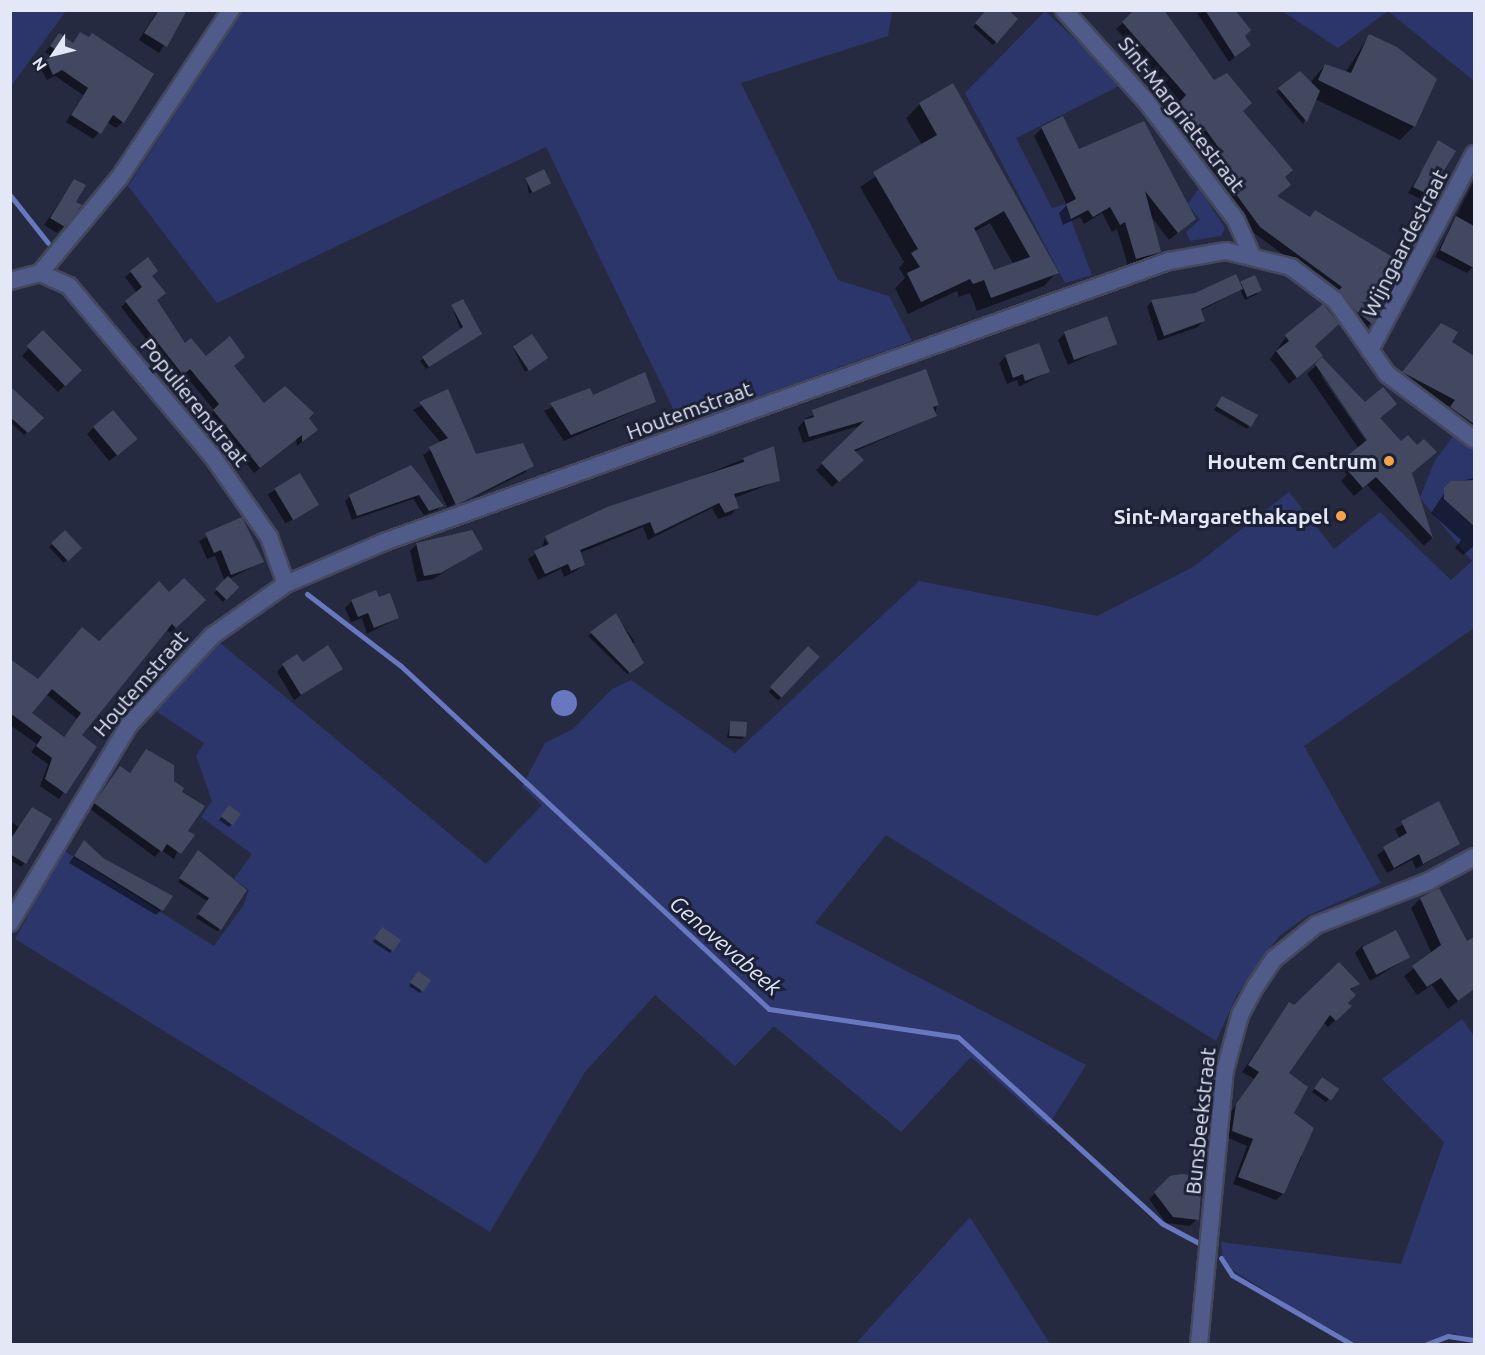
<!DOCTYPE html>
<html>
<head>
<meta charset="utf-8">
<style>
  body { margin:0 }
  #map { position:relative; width:1485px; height:1355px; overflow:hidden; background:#252a40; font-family:Ubuntu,sans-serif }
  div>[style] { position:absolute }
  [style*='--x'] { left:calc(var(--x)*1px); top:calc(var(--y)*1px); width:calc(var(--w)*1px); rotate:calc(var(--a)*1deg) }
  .green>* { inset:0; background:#2c366a }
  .water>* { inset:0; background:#6878c0 }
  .round { border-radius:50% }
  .shadow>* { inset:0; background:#0007; transform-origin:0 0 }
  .stream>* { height:5px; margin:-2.5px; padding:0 2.5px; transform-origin:2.5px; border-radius:2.5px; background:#6878c0 }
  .building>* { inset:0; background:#424860; transform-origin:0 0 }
  .roads { filter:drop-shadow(2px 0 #43485d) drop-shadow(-2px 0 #43485d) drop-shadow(0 2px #43485d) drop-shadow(0 -2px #43485d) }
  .minor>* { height:16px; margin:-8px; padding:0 8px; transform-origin:8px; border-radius:8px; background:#505b8a }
  .tertiary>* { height:16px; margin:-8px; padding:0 8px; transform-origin:8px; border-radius:8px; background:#505b8a }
  .dots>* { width:16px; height:16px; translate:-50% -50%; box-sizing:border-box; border:3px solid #1b2035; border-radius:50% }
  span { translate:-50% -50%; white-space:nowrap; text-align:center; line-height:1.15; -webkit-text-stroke:6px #1b2035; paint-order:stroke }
  .street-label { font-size:21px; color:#e3e7f6 }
  .poi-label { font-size:21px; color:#e3e7f6; font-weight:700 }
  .right { translate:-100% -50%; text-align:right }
  .water-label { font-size:22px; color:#dde3f7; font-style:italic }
  .frame { position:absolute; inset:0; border:12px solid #e3e7f6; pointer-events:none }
  .north { position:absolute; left:24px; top:24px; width:60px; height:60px; -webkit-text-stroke:4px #1b2035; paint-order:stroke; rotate:235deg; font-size:16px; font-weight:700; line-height:24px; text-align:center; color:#e3e7f6 }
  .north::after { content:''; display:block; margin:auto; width:21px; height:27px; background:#e3e7f6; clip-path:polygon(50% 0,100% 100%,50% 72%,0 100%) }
</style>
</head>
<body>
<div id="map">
  <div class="green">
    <i style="clip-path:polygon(10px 11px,66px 11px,11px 86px,10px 86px)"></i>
    <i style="clip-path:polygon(242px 11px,892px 11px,888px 36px,741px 83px,838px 280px,889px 296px,912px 341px,681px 425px,546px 147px,217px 303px,128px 186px)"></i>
    <i style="clip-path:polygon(1045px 11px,1123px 84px,1016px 138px,1052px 208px,1065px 204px,1092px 275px,1065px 283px,965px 93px)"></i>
    <i style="clip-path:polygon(1282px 11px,1474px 11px,1474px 81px,1388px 11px,1338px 48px)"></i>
    <i style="clip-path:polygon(1199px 188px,1225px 228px,1221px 236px,1190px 241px,1186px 232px,1200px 220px,1188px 204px)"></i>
    <i style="clip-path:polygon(1454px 435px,1474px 450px,1474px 628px,1304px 746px,1381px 883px,1307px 916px,1279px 936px,1237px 995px,1216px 1041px,886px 835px,815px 923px,1086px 1065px,1048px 1126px,971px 1057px,901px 1132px,774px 1026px,735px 1066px,655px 995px,585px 1072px,490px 1232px,15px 939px,63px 850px,214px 946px,243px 906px,249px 890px,234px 879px,252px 854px,201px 817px,212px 801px,196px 756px,204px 743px,153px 709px,219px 642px,486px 864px,542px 805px,522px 786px,545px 743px,573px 729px,612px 689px,631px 680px,735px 753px,919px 581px,1097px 616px,1193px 567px,1289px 492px,1334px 549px,1380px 512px,1451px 580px,1472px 561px,1420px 498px,1434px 462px)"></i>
    <i style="clip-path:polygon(1462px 1019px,1474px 1036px,1474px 1343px,1454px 1333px,1427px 1344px,1351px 1344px,1224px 1265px,1221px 1242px,1401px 1264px,1444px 1142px,1382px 1079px)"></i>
    <i style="clip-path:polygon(970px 1217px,1050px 1344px,861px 1344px,858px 1341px)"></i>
  </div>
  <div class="water">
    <i class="round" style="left:551px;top:690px;width:26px;height:26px"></i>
  </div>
  <div class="shadow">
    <i style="clip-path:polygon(158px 10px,184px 13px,159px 53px,139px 40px)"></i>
    <i style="clip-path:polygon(988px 10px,1016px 19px,993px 45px,973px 27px)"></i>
    <i style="clip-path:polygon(1137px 10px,1241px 112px,1275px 197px,1371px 323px,1365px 329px,1337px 294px,1254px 233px,1205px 167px,1215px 158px,1199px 135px,1188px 141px,1169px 115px,1181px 102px,1116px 29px)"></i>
    <i style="clip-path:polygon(1226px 10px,1243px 36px,1244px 50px,1229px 62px,1197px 13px)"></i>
    <i style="clip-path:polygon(80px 33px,123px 122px,116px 128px,107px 122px,93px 139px,66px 122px,83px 95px,55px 76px,47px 80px,40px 68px,54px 58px,45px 52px,59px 35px,72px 44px)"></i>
    <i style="clip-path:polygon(1369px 36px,1414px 126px,1400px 140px,1315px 99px,1303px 124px,1276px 92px,1300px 73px,1310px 83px,1325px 65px,1345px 73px)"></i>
    <i style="clip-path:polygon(evenodd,920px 104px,1057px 272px,1044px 286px,977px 311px,970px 293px,959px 297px,957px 291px,908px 314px,895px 288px,905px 278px,899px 268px,904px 262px,860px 187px,922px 145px,906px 118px,920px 104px,990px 223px,1014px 265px,994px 272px,974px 232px,990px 223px)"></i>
    <i style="clip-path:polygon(1042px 128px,1078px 151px,1194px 219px,1169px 240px,1150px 215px,1159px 252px,1128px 266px,1117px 229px,1112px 232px,1102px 213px,1084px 224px,1080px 217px,1063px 225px,1059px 213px,1067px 205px,1034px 136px)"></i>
    <i style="clip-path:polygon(1439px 142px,1428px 194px,1422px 200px,1408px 193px)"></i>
    <i style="clip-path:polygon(526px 179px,549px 183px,529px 194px)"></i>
    <i style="clip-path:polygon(74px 180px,64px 226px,57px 233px,44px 225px)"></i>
    <i style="clip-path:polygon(1474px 181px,1474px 266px,1467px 273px,1435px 257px)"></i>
    <i style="clip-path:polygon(131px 272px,151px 276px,155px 301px,185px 345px,264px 405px,307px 418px,310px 435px,297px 446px,296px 439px,254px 473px,208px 416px,214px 410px,184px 374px,177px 379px,121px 307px,137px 293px,125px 277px)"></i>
    <i style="clip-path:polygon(1255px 277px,1257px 294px,1245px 300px,1240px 290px,1200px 311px,1203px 321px,1198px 327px,1158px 341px,1147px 307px,1152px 301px,1240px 285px)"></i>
    <i style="clip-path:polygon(452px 307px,480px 334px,426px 369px,420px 361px,461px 331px)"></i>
    <i style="clip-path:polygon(1435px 331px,1474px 358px,1474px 434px,1445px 414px,1450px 407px,1397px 379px)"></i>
    <i style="clip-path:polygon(1065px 333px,1116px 343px,1068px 365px,1058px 340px)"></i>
    <i style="clip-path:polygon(1286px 337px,1313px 346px,1314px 363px,1289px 384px,1270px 359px)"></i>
    <i style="clip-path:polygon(37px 339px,80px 370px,58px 392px,22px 356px)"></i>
    <i style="clip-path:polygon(513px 348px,543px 360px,525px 372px)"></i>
    <i style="clip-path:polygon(1006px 356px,1048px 372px,1019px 387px,1017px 380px,1007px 384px,999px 363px)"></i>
    <i style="clip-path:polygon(evenodd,1322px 360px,1401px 443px,1417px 448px,1410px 474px,1432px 538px,1424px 546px,1367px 485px,1354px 496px,1341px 481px,1347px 475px,1340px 466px,1359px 449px,1307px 374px,1322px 360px,1322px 375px,1373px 446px,1370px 447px,1321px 376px,1322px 375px)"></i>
    <i style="clip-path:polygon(925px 371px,937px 404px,935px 416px,854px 452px,856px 466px,832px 487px,816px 470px,862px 425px,803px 443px,798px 428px,806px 418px)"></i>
    <i style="clip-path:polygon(10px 387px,42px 418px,24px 435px,10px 422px)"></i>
    <i style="clip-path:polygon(589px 389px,592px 397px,655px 402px,564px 441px,544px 411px)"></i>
    <i style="clip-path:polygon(evenodd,447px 391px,475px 455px,532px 466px,449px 511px,423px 455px,441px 443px,413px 410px,447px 391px,526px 469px,526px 472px,450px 510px,448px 507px,526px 469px)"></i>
    <i style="clip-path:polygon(1222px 398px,1256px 416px,1247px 429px,1214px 410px)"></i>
    <i style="clip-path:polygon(94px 427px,128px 446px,109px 461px,87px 434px)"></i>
    <i style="clip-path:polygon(744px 459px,778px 481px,734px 498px,737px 508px,731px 515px,718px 519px,712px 508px,648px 540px,643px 527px,580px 553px,583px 565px,576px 571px,564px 577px,561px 569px,538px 580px,528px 559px,542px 549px,545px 538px,551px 551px,546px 537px)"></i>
    <i style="clip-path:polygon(410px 467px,442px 505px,437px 510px,424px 515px,413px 499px,352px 520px,345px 501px,350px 496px)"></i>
    <i style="left:299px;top:475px;width:34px;height:37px;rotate:58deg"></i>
    <i style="clip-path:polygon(1474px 478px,1474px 546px,1463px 555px,1455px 548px,1461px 540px,1431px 513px,1451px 483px)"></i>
    <i style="clip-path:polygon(241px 519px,262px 562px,229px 579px,237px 587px,223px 602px,214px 593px,225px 582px,215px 556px,207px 559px,199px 541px)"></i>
    <i style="left:65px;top:532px;width:22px;height:22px;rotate:47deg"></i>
    <i style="clip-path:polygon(417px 544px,481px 549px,433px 579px,417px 582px,410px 551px)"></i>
    <i style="clip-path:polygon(evenodd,169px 594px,204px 600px,170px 633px,166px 629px,80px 735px,95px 747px,59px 799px,40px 786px,48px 764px,31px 752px,37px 744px,10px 725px,10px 661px,38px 680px,169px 594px,46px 694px,77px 719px,63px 738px,30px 713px,46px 694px)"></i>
    <i style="clip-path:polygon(352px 601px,398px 618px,367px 634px,362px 618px,351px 622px,345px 608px)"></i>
    <i style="clip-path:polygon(616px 615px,635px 642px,630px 646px,639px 665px,627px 674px,588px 636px)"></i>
    <i style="left:808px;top:648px;width:13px;height:59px;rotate:42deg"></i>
    <i style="clip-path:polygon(283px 665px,341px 668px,294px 700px,277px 672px)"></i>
    <i style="clip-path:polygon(730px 722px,745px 736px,742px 739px,727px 738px)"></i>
    <i style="clip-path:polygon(146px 751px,180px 792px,186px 831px,174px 859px,161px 850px,155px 857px,90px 809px,115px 774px,129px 774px)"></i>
    <i style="clip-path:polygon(1439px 803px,1458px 844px,1416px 869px,1412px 860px,1387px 873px,1377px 855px,1400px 839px,1395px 829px)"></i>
    <i style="clip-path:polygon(32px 809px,25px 863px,21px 867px,10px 860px,10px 821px,20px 828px)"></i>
    <i style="clip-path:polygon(227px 810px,232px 824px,229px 827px,219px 820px)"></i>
    <i style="clip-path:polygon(84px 842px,161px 910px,156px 915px,69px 863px)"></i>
    <i style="clip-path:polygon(195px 855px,220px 929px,217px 931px,196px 918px,207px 901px,178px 882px)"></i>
    <i style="clip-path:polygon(1420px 899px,1467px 943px,1474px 939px,1474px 970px,1463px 975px,1473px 989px,1448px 1009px,1432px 985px,1417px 995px,1404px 976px,1432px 954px,1411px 908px)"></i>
    <i style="clip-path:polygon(380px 932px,399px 940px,390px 953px,373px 942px)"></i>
    <i style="clip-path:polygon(1362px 946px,1408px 958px,1370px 981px,1355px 953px)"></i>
    <i style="clip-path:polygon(415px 976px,429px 980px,420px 993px,409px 986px)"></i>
    <i style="clip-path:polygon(1358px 984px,1350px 991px,1349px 1006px,1328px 1027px,1323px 1022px,1287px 1074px,1302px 1157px,1283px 1194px,1276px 1200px,1233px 1184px,1247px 1146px,1226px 1137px,1230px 1113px,1254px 1079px,1242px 1072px,1290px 1003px,1295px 1007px)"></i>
    <i style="clip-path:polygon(1319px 1082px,1329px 1099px,1326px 1102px,1312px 1092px)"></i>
    <i style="clip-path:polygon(1171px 1177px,1197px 1219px,1190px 1226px,1166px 1223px,1149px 1199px)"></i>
  </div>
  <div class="stream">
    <i style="--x:10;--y:195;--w:61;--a:51.6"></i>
    <i style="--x:307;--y:594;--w:118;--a:37.5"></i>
    <i style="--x:401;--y:666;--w:503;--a:42.99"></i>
    <i style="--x:769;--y:1009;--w:191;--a:8.4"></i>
    <i style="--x:958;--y:1037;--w:277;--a:42.4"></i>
    <i style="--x:1163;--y:1224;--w:40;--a:28"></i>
    <i style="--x:1221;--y:1258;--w:20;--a:57"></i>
    <i style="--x:1232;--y:1275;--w:138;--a:30.1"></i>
    <i style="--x:1427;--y:1344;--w:22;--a:-21"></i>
    <i style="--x:1448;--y:1336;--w:26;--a:9"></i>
  </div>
  <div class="building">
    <i style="clip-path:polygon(159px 10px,187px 10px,167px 47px,144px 33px)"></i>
    <i style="clip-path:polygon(986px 10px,1008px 10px,1018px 19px,997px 43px,975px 23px)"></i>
    <i style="clip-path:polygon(1134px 10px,1164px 10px,1214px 80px,1227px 73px,1252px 103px,1243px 111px,1293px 170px,1285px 177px,1291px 185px,1277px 196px,1310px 217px,1315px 210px,1404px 264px,1372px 324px,1356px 311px,1339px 290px,1342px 287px,1260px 227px,1211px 160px,1221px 151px,1206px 130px,1195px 136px,1174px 108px,1186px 95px,1122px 22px)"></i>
    <i style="clip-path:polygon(1205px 10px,1235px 10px,1251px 30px,1245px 36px,1251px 45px,1235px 57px)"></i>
    <i style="clip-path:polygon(80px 32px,89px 37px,92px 33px,154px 74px,124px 123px,113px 115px,101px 134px,71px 115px,88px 88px,62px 70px,53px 75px,46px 60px,61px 53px,50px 46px,59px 33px,73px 43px)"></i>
    <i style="clip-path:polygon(1369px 34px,1397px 47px,1437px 79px,1415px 127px,1318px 80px,1325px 64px,1351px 73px)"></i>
    <i style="clip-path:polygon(1300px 71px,1320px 91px,1307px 122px,1278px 88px)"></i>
    <i style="clip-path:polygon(evenodd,953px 83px,1059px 273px,991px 298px,984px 280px,973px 284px,970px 279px,921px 302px,907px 273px,920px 267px,911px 253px,918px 249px,873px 172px,937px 135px,919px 103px,953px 83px,1004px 211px,1030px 257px,994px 270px,974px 228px,1004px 211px)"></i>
    <i style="clip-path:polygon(1063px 116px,1079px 149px,1144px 121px,1196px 219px,1178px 233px,1145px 191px,1161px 252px,1136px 259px,1125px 222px,1120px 225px,1110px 207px,1093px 217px,1088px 210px,1071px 219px,1066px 204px,1076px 199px,1041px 127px)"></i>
    <i style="clip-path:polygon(1438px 140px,1456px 151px,1429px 195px,1413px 187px)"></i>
    <i style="left:544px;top:169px;width:16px;height:21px;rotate:63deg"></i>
    <i style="clip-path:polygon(74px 179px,86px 185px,76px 202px,82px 205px,65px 227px,50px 218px)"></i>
    <i style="clip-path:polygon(1456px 216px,1474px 226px,1474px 268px,1440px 250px)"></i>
    <i style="clip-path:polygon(148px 257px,158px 271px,152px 276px,166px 293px,157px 300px,185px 343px,191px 338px,206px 356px,230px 336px,245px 357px,234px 366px,264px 403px,285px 386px,314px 413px,309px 418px,318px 430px,302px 442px,302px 435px,260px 468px,213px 410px,219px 404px,190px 369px,183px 375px,125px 301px,142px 287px,130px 271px)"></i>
    <i style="clip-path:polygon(1236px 274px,1243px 289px,1201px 309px,1205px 321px,1164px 336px,1151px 300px,1195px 293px)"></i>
    <i style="left:1255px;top:275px;width:17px;height:16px;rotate:66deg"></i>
    <i style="clip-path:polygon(463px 299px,482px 334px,429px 367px,422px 357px,463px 327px,451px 305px)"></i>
    <i style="clip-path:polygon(1323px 304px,1339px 324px,1315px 346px,1323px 356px,1297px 378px,1276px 351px,1289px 341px,1285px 335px)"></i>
    <i style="left:1107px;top:316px;width:30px;height:46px;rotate:70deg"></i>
    <i style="clip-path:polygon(1441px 323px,1458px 332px,1452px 342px,1474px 356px,1474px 424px,1450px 407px,1455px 400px,1402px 372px)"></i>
    <i style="left:43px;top:330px;width:56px;height:23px;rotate:46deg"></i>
    <i style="left:532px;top:334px;width:29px;height:23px;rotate:56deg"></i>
    <i style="clip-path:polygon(1039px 343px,1050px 372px,1025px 381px,1023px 374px,1013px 378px,1005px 355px)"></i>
    <i style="clip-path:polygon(1322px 357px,1365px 402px,1383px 387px,1397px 404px,1380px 418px,1401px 441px,1408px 435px,1417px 445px,1424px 439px,1437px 452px,1412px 473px,1433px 538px,1376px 477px,1363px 488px,1348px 471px,1355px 466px,1347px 456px,1367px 440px,1315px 364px)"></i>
    <i style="clip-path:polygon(926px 369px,939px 405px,933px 407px,937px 416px,854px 450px,864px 460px,839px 482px,821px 463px,864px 421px,809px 437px,804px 420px,814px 417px,812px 410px)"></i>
    <i style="clip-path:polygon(645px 372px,656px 402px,571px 435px,550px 403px,590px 388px,593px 395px)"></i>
    <i style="clip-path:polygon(10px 386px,44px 418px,28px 433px,10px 417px)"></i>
    <i style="clip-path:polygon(448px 389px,476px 454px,523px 443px,534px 466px,456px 505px,429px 447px,448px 438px,419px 402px)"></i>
    <i style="clip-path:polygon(1222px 396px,1258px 415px,1251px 427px,1216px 406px)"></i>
    <i style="left:113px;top:410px;width:38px;height:26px;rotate:50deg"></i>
    <i style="clip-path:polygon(774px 446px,780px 481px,734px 494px,739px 508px,725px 513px,719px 503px,655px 534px,650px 522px,580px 550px,585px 565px,571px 571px,568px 564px,545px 574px,534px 551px,549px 544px,545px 536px,607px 507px,744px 462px,743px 458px)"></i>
    <i style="clip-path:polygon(411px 465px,444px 506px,429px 511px,419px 495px,357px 516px,349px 495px)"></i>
    <i style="left:300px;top:473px;width:37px;height:30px;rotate:59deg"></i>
    <i style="clip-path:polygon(1474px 480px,1474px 526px,1444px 499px,1444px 488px,1451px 481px)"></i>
    <i style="clip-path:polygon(242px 517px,264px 562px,231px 575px,221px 550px,214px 553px,205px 533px)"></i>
    <i style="left:65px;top:530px;width:25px;height:19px;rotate:47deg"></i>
    <i style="clip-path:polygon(472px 530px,483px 549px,441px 573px,424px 576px,416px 543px)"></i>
    <i style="left:228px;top:576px;width:16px;height:18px;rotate:45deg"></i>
    <i style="clip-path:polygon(evenodd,184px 578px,206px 600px,176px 628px,172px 624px,82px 735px,97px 747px,66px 794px,45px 779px,52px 758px,36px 746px,42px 737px,10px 713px,10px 659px,38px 679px,82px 627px,99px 641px,159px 581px,169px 592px,184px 578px,52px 689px,81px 713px,64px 737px,32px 713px,52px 689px)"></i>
    <i style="clip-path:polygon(376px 590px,379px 597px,390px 593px,399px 618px,374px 628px,368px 613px,358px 617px,351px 600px)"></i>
    <i style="clip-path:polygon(616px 613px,644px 663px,630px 673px,590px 632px)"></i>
    <i style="clip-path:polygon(328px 645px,343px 669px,301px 695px,282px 664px,297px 654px,303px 662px)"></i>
    <i style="left:808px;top:646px;width:16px;height:56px;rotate:43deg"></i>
    <i style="left:730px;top:721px;width:17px;height:15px;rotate:3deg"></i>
    <i style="clip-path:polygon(146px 749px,174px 765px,174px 781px,184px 788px,182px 792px,205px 806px,188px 831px,195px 835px,181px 854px,167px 844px,162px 852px,94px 803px,120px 766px,130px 773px)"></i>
    <i style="clip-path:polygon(1439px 801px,1460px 844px,1423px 864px,1419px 854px,1394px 868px,1383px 847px,1407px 833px,1401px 821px)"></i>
    <i style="left:229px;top:805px;width:15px;height:14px;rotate:37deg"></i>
    <i style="clip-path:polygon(32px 807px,52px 819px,26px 864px,10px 854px,10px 840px)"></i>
    <i style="clip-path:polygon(84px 840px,103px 858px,173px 896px,163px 911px,74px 856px)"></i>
    <i style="clip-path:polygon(198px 850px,247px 890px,221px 930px,198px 914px,209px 898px,179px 878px)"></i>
    <i style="clip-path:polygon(1439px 888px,1467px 941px,1474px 937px,1474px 989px,1458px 1001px,1441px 978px,1427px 987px,1412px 966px,1441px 945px,1420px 898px)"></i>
    <i style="left:382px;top:927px;width:23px;height:14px;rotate:34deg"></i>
    <i style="left:1396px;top:930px;width:31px;height:38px;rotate:63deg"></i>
    <i style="clip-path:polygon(1339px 962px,1360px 984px,1350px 989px,1356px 995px,1348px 1003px,1352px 1006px,1336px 1021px,1330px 1015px,1289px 1073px,1308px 1087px,1294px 1113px,1314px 1128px,1284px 1194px,1238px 1177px,1253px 1139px,1232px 1131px,1236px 1104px,1259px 1072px,1248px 1065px,1289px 1002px,1294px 1005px)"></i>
    <i style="left:418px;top:971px;width:16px;height:14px;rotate:35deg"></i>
    <i style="left:1322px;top:1077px;width:21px;height:14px;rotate:35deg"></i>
    <i style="clip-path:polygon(1181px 1174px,1202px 1176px,1199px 1220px,1173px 1217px,1154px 1192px,1170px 1176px)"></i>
  </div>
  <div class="roads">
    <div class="minor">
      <i style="--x:1064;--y:10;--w:122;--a:48"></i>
      <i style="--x:1146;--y:101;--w:149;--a:52.9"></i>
      <i style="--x:1236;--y:220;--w:37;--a:66"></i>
      <i style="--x:40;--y:273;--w:32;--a:24"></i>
      <i style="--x:69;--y:286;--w:224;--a:49.9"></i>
      <i style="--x:213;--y:457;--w:98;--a:55"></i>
      <i style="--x:269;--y:537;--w:50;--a:70.1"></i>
      <i style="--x:10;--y:281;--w:31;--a:-15"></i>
      <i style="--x:40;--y:273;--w:125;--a:-50.2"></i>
      <i style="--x:120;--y:177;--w:201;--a:-56.4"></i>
      <i style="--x:1370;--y:350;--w:222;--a:-62"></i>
      <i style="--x:10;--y:923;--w:231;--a:-59"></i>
      <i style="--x:129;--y:725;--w:122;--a:-47"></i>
      <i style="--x:212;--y:636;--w:90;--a:-35.1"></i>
      <i style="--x:286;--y:584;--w:107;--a:-23.2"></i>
      <i style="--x:384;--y:542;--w:834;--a:-19.7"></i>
      <i style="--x:1169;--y:261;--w:58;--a:-10"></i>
      <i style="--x:1226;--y:251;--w:67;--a:13.8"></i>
      <i style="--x:1291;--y:267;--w:55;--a:36.9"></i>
      <i style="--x:1335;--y:300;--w:90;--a:54.9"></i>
      <i style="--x:1387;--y:374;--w:109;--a:36.8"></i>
    </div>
    <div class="tertiary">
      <i style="--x:1199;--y:1344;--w:275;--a:-84.6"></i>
      <i style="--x:1225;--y:1070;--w:57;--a:-74.7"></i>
      <i style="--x:1240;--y:1015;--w:32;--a:-62"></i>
      <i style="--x:1255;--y:987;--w:34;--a:-56"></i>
      <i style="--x:1274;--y:959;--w:54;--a:-39"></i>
      <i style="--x:1316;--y:925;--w:119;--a:-21.2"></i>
      <i style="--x:1427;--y:882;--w:53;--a:-28"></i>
    </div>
  </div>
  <div class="dots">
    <i style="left:1389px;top:461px;background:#f7a149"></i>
    <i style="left:1341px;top:516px;background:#f7a149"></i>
  </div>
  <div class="street-label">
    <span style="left:1182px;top:114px;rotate:52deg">Sint-Margrietestraat</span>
    <span style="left:1404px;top:243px;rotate:-63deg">Wijngaardestraat</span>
    <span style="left:195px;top:402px;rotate:51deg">Populierenstraat</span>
    <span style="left:689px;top:410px;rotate:-20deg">Houtemstraat</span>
    <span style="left:140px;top:683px;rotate:-49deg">Houtemstraat</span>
    <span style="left:1200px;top:1121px;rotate:-84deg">Bunsbeekstraat</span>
  </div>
  <div class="poi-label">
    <span class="right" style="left:1377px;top:461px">Houtem Centrum</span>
    <span class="right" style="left:1329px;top:516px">Sint-Margarethakapel</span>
  </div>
  <div class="water-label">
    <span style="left:726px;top:945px;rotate:41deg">Genovevabeek</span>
  </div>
  <div class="frame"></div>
  <div class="north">N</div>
</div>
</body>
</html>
